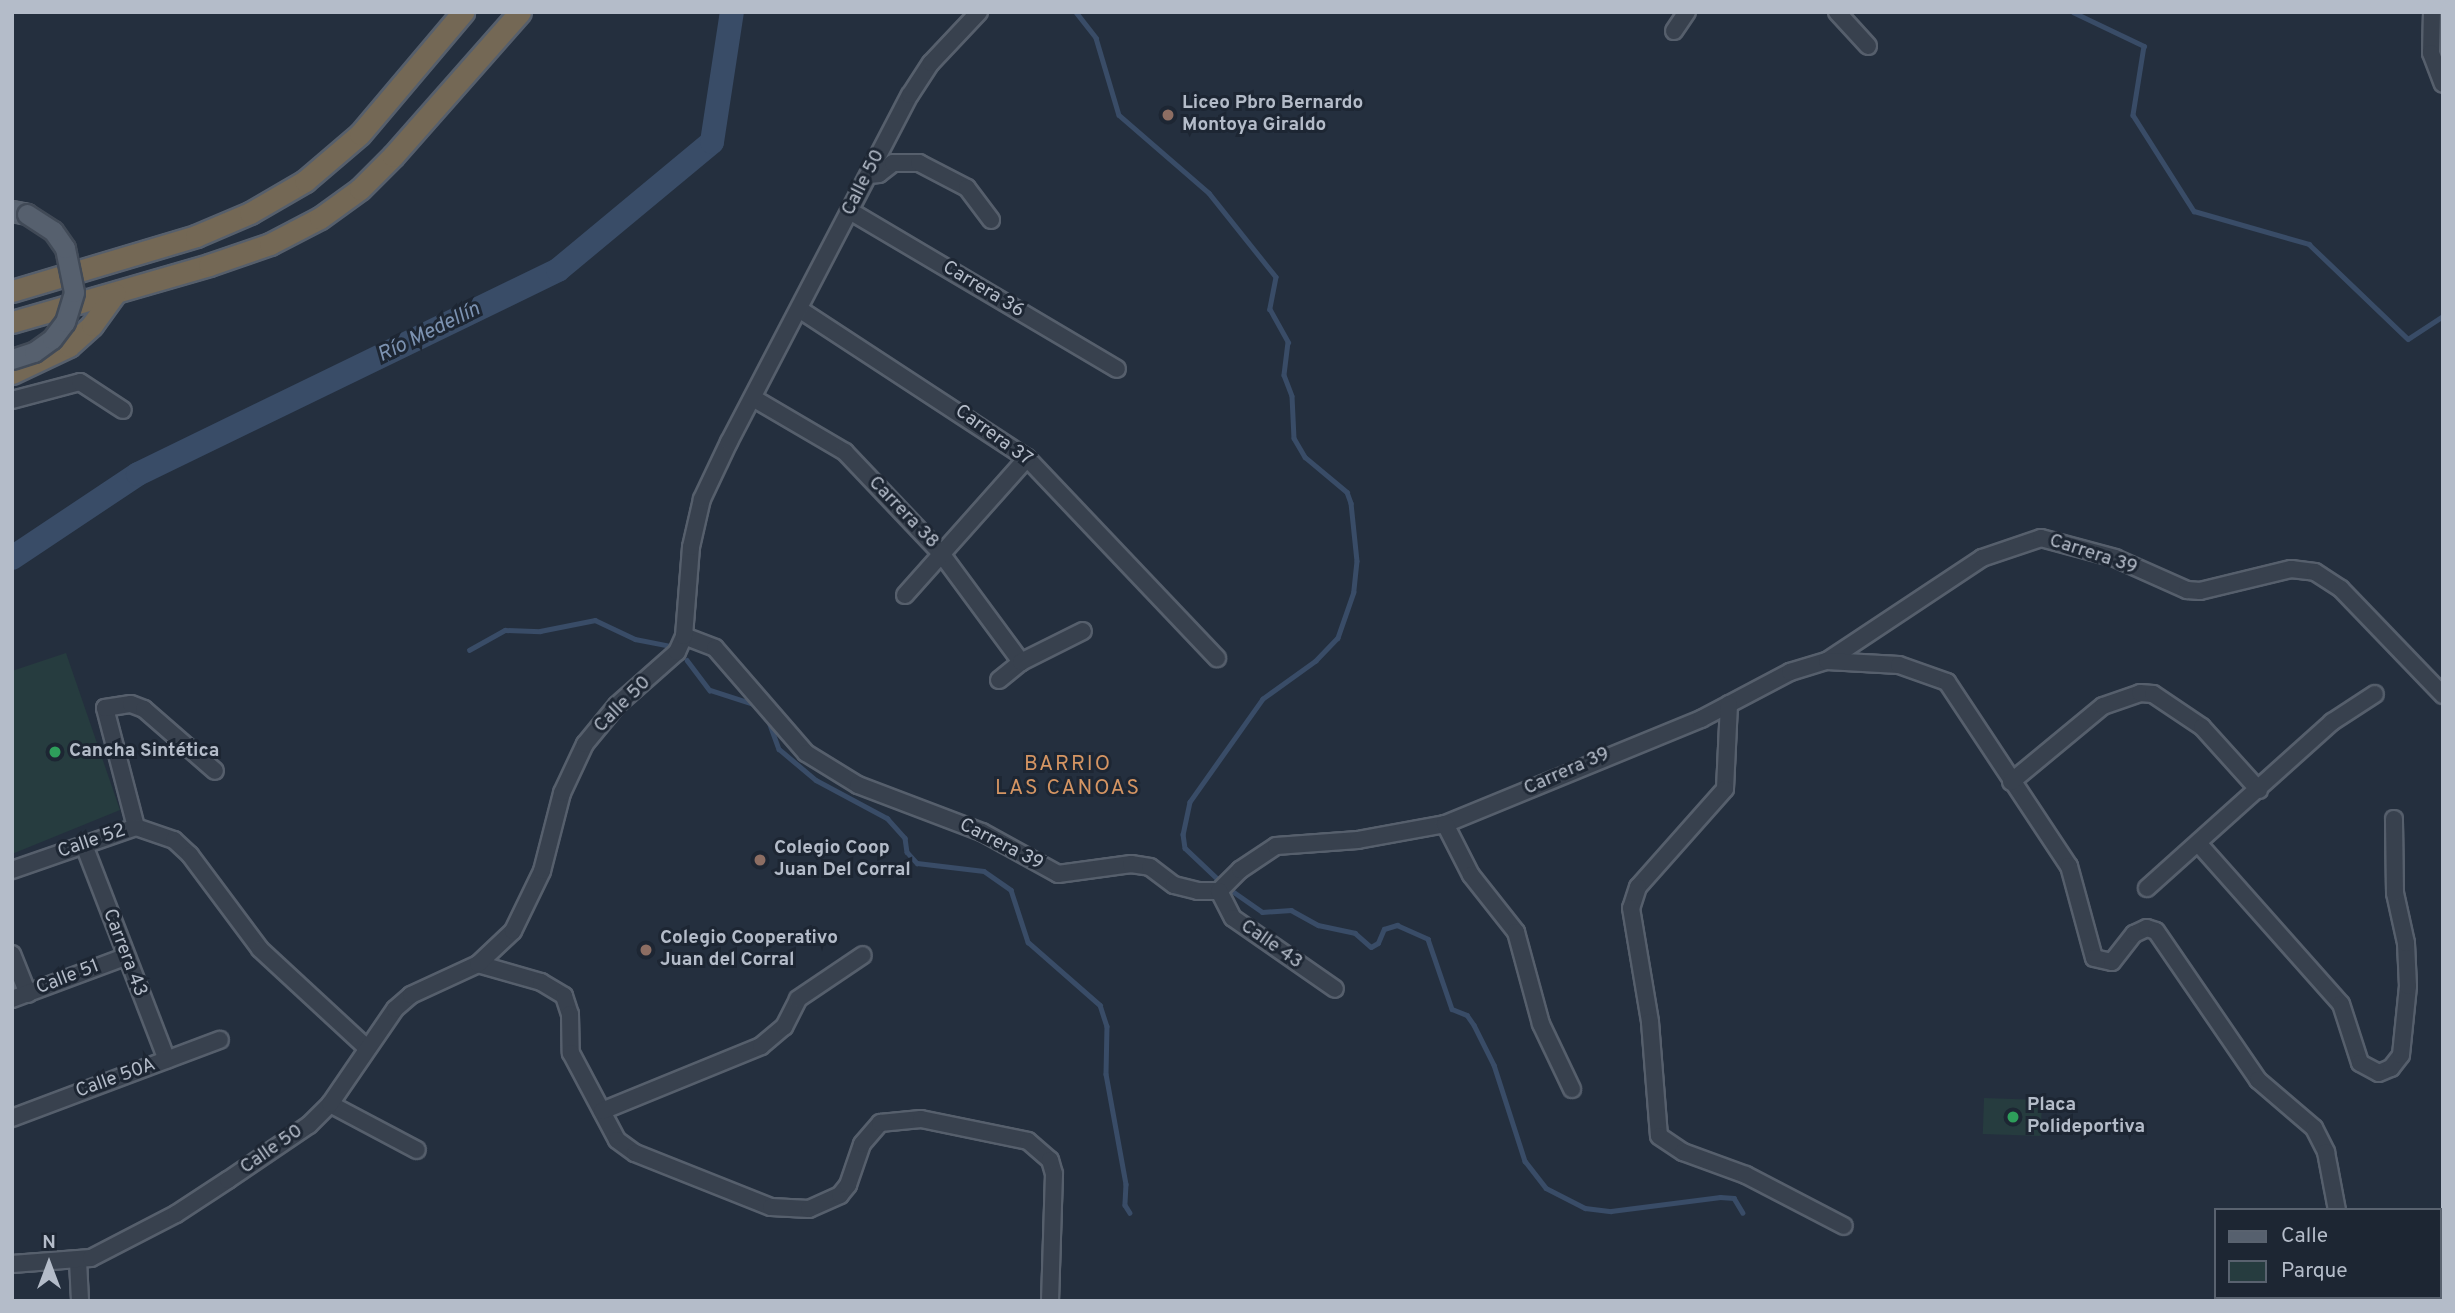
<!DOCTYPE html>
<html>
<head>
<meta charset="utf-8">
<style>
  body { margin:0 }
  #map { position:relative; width:2455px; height:1313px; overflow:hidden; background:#242f3e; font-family:Overpass,sans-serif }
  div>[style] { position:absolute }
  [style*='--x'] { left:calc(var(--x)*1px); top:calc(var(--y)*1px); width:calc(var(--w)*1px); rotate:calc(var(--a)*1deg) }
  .green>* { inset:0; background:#263c3f; transform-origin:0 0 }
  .stream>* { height:4.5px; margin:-2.25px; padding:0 2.25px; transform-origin:2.25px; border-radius:2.25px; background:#394c67 }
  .river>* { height:24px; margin:-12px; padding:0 12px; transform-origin:12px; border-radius:12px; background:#394c67 }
  .roads { filter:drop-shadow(2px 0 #565f6c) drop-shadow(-2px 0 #565f6c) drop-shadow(0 2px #565f6c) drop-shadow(0 -2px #565f6c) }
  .minor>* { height:16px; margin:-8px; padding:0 8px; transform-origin:8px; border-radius:8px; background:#38414e }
  .major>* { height:19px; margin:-9.5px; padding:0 9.5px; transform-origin:9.5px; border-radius:9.5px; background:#56606e }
  .highway>* { height:21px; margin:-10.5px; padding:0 10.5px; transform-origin:10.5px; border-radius:10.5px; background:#746855 }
  .bridges { filter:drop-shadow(2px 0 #414a57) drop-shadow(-2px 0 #414a57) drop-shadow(0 2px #414a57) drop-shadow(0 -2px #414a57) }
  .major-bridge>* { height:19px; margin:-9.5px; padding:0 9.5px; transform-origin:9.5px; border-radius:9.5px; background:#56606e }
  .dots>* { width:19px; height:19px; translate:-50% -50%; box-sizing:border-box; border:4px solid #1d2633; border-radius:50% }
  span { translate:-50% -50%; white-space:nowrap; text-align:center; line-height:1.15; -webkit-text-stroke:6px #1d2633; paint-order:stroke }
  .poi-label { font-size:19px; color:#b4bcc9; font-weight:700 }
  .left { translate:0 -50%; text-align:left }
  .street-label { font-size:19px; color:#b4bcc9 }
  .water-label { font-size:21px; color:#7c92b1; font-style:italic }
  .neighbourhood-label { font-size:21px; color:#d59563; letter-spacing:2px }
  .frame { position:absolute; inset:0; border:14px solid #b4bcc9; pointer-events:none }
  .legend { position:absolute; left:2214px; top:1208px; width:228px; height:91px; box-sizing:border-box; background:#1d2633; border:2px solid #59626f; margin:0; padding:9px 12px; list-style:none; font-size:21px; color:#b4bcc9 }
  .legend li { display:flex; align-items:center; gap:14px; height:35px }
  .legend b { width:35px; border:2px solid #59626f }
  .north { position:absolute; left:14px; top:1229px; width:70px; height:70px; -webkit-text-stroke:5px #1d2633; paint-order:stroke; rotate:0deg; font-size:19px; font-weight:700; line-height:28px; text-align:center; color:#b4bcc9 }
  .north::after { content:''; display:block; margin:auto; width:24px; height:32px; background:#b4bcc9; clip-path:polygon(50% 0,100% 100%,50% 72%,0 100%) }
</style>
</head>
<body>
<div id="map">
  <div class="green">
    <i style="clip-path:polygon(66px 653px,120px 810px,12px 854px,12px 671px)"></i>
    <i style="left:2042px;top:1100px;width:36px;height:58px;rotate:92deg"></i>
  </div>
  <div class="stream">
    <i style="--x:1076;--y:12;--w:33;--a:52"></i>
    <i style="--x:1096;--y:38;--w:80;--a:73.4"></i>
    <i style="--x:1119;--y:115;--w:119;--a:40.9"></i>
    <i style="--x:1209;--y:193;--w:107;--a:51.4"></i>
    <i style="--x:1276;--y:277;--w:33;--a:101"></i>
    <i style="--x:1270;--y:309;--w:38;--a:61"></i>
    <i style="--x:1288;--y:342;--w:33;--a:97"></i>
    <i style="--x:1284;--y:375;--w:22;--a:69"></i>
    <i style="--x:1292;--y:396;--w:42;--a:87.3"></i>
    <i style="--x:1294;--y:438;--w:22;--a:60"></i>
    <i style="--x:1305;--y:457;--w:55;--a:39.8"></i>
    <i style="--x:1347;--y:492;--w:12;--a:70"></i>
    <i style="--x:1351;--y:503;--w:58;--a:84.1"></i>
    <i style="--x:1357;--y:561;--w:31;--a:96"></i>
    <i style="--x:1354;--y:592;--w:49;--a:109.2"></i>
    <i style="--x:1338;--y:638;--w:32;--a:134"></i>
    <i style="--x:1316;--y:661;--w:65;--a:144.4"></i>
    <i style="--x:1263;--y:699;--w:126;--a:125.3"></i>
    <i style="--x:1190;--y:802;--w:33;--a:102"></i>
    <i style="--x:1183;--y:834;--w:14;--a:82"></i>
    <i style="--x:1185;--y:848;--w:50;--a:43.4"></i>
    <i style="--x:2073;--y:12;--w:79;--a:25.6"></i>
    <i style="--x:2144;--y:46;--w:70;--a:99.1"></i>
    <i style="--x:2133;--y:115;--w:114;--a:57.6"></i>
    <i style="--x:2194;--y:211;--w:120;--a:16"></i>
    <i style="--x:2309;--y:244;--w:137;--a:43.8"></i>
    <i style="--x:2408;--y:339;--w:42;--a:-33.3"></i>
    <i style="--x:469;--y:650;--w:41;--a:-29.1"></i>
    <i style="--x:505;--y:630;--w:35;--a:2"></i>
    <i style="--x:540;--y:631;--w:56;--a:-11.3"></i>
    <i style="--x:595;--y:620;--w:44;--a:25.4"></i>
    <i style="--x:635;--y:639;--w:38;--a:11"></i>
    <i style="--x:687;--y:660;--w:38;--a:53"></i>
    <i style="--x:710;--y:690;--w:49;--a:17.7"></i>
    <i style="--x:768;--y:719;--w:32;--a:70"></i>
    <i style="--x:779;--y:749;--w:48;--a:40"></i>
    <i style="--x:816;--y:780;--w:81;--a:28.2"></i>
    <i style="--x:887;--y:818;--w:27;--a:48"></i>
    <i style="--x:905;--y:838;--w:14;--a:82"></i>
    <i style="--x:907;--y:852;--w:15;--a:48"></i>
    <i style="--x:917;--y:863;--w:67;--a:6.8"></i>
    <i style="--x:984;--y:871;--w:33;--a:35"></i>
    <i style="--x:1011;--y:890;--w:55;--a:71.9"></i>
    <i style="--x:1028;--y:942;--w:96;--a:41.2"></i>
    <i style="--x:1100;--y:1005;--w:22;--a:72"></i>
    <i style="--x:1107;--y:1026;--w:48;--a:91.2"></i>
    <i style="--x:1106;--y:1074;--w:112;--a:79.7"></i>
    <i style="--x:1126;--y:1184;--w:21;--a:93"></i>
    <i style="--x:1125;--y:1205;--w:9;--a:58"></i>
    <i style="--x:1231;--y:890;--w:38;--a:35"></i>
    <i style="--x:1262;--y:912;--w:29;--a:-4"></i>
    <i style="--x:1291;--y:910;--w:31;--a:29"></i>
    <i style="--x:1318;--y:925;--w:38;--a:12"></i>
    <i style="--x:1355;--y:933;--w:21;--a:41"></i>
    <i style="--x:1371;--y:947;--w:8;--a:-30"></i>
    <i style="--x:1378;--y:943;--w:15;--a:-67"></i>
    <i style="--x:1384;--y:929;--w:14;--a:-17"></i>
    <i style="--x:1397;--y:925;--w:34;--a:24"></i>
    <i style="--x:1428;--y:939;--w:74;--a:71.1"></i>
    <i style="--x:1452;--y:1009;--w:16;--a:22"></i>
    <i style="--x:1467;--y:1015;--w:12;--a:55"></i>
    <i style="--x:1474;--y:1025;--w:45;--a:63.4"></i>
    <i style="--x:1494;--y:1065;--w:101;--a:72.1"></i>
    <i style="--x:1525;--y:1161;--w:34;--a:52"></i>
    <i style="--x:1546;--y:1188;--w:44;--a:27.1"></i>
    <i style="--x:1585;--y:1208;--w:26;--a:7"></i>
    <i style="--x:1611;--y:1211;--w:110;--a:-7.3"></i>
    <i style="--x:1720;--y:1197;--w:14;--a:4"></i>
    <i style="--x:1734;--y:1198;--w:17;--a:59"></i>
  </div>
  <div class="river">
    <i style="--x:12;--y:558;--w:151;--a:-33.7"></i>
    <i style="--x:138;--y:474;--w:467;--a:-25.9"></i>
    <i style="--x:558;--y:270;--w:200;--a:-39.7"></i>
    <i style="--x:712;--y:142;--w:132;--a:-81.3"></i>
  </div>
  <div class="roads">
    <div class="minor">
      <i style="--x:1837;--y:12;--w:46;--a:47.6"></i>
      <i style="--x:2432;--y:12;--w:41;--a:91.4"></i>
      <i style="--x:2431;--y:53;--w:33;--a:69"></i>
      <i style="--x:1674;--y:31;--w:23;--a:-56"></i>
      <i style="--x:869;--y:175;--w:10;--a:-6"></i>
      <i style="--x:879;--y:174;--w:18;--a:-38"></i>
      <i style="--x:893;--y:163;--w:26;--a:0"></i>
      <i style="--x:919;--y:163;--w:54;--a:27.5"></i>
      <i style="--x:967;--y:188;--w:40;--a:53"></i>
      <i style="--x:850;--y:211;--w:310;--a:30.6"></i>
      <i style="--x:799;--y:309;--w:272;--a:33.2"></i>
      <i style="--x:1027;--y:458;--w:276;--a:46.5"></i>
      <i style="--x:753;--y:398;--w:107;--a:30.4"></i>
      <i style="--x:845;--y:452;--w:138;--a:46.5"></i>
      <i style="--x:940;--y:552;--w:137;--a:53.6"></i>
      <i style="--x:12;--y:400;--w:70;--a:-14.8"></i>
      <i style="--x:80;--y:382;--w:51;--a:33.1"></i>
      <i style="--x:905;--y:595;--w:183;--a:-48.3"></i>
      <i style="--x:684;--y:636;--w:33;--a:21"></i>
      <i style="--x:715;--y:648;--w:139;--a:49.1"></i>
      <i style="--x:806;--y:753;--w:61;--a:31.6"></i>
      <i style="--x:858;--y:785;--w:133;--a:20.8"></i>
      <i style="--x:982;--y:832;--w:87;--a:28.9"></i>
      <i style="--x:1058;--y:874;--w:74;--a:-7.8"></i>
      <i style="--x:1131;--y:864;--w:19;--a:9"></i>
      <i style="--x:1150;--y:867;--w:30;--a:37"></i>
      <i style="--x:1174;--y:885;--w:25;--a:14"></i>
      <i style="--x:1198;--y:891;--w:21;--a:0"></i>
      <i style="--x:1219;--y:891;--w:30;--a:-45"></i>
      <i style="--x:1240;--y:870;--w:43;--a:-33.7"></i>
      <i style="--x:1276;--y:846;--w:82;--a:-4.2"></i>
      <i style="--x:1358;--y:840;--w:88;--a:-10.4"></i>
      <i style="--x:1445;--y:824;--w:277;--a:-22.3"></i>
      <i style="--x:1701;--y:719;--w:101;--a:-27.8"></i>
      <i style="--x:1790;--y:672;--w:39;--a:-17"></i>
      <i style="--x:1827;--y:661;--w:186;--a:-33.6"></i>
      <i style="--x:1982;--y:558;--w:62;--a:-18.7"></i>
      <i style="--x:2041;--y:538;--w:77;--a:15.1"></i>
      <i style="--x:2115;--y:558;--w:79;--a:24"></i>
      <i style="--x:2187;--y:590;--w:13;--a:4"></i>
      <i style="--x:2200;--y:591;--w:94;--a:-13.6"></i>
      <i style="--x:2291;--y:569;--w:24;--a:7"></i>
      <i style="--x:2315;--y:572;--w:31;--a:33"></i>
      <i style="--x:2341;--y:589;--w:147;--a:46.1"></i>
      <i style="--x:1827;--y:661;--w:72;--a:3.2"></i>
      <i style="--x:1899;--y:665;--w:51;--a:19.5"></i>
      <i style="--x:1947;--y:682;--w:221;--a:56.5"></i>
      <i style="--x:2069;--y:866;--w:95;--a:74.8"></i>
      <i style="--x:2094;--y:958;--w:18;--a:13"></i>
      <i style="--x:2112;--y:962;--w:36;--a:-52"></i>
      <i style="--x:2134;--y:934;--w:14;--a:-25"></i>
      <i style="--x:2147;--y:928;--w:9;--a:18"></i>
      <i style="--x:2156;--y:931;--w:181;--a:55.6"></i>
      <i style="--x:2258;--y:1080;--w:74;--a:40.6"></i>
      <i style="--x:2314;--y:1128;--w:27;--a:63"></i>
      <i style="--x:2326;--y:1152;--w:59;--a:79.3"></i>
      <i style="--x:999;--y:680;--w:28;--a:-39"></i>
      <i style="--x:1021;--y:662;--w:69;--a:-26.6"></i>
      <i style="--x:1729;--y:704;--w:85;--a:92.7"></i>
      <i style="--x:1725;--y:789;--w:131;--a:131.6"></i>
      <i style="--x:1638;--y:887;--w:22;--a:108"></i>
      <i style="--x:1631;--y:908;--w:116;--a:80.5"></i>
      <i style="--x:1650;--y:1022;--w:114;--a:85.5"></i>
      <i style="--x:1659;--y:1136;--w:29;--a:34"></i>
      <i style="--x:1683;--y:1152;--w:67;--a:20.1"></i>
      <i style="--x:1746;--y:1175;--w:110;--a:27.5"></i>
      <i style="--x:2011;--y:782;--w:119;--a:-39.6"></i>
      <i style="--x:2103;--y:706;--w:39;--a:-19"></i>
      <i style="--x:2140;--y:693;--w:13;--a:4"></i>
      <i style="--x:2153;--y:694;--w:59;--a:34"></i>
      <i style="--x:2202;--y:727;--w:85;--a:47.9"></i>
      <i style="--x:1445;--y:824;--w:57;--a:63"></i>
      <i style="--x:1471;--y:875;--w:73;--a:51.7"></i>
      <i style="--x:1516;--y:932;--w:95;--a:74.8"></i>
      <i style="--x:1541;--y:1024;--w:72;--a:64.5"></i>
      <i style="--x:136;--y:827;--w:40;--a:18.9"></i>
      <i style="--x:174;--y:840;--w:22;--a:43"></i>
      <i style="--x:190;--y:855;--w:117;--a:53.3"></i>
      <i style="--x:260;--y:949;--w:146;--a:42.8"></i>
      <i style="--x:136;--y:827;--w:123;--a:-104.6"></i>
      <i style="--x:105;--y:708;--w:26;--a:-9"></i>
      <i style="--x:131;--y:704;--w:14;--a:21"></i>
      <i style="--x:144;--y:709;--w:94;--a:41.1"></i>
      <i style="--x:2198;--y:843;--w:215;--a:48.4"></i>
      <i style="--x:2341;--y:1004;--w:62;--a:72.1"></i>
      <i style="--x:2360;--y:1063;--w:21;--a:28"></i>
      <i style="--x:2379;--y:1073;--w:13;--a:-23"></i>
      <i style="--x:2391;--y:1068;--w:16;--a:-52"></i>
      <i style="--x:2401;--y:1055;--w:69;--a:-84.2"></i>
      <i style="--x:2408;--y:986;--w:43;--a:-92.7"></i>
      <i style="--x:2406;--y:943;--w:51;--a:-102.4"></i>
      <i style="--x:2395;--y:893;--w:74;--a:-90.8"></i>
      <i style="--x:84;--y:845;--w:230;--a:68.9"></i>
      <i style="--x:12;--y:870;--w:131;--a:-19.1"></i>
      <i style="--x:2147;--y:888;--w:249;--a:-41.9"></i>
      <i style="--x:2332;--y:722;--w:51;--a:-33.1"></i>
      <i style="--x:1219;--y:891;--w:30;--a:63"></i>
      <i style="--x:1233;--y:918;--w:124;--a:34.8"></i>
      <i style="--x:12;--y:954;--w:43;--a:68.2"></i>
      <i style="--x:478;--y:964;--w:66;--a:15.9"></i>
      <i style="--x:541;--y:982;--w:27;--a:31"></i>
      <i style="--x:564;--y:996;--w:19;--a:72"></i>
      <i style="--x:570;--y:1014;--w:39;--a:89"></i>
      <i style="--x:571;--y:1053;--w:98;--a:62.1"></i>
      <i style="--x:617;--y:1140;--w:22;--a:36"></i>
      <i style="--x:635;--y:1153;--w:146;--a:21.7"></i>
      <i style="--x:771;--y:1207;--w:38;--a:3"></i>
      <i style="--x:809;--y:1209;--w:34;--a:-24"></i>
      <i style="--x:840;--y:1195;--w:13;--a:-51"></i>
      <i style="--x:848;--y:1185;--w:43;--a:-71.1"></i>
      <i style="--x:862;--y:1144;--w:28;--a:-49"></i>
      <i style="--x:880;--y:1123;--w:41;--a:-5.6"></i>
      <i style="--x:921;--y:1119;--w:109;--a:11.6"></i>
      <i style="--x:1028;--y:1141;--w:29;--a:41"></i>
      <i style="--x:1050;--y:1160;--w:15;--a:74"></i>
      <i style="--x:1054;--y:1174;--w:127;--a:91.8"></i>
      <i style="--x:12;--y:999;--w:121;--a:-20.4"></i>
      <i style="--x:330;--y:1104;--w:98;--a:27.9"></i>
      <i style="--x:602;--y:1111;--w:172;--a:-22.2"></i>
      <i style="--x:761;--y:1046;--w:30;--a:-40"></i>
      <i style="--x:784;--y:1027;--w:31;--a:-63"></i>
      <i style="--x:798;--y:999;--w:78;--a:-34.1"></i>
      <i style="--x:12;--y:1118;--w:222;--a:-20.6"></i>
      <i style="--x:2439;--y:1258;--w:6;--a:-51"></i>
      <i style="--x:78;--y:1261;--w:40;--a:87.1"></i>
      <i style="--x:12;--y:1264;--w:79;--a:-4.3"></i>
      <i style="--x:91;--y:1258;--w:96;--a:-27.4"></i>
      <i style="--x:176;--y:1214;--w:62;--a:-33.2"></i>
      <i style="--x:228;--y:1180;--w:98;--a:-34.2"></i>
      <i style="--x:309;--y:1125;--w:30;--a:-45"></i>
      <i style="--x:330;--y:1104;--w:115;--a:-55.6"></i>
      <i style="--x:395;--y:1009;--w:21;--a:-41"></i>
      <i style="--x:411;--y:995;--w:74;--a:-24.8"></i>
      <i style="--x:478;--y:964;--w:48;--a:-43.3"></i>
      <i style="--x:513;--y:931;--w:67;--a:-64.2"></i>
      <i style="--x:542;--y:871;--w:81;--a:-75.6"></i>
      <i style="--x:562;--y:793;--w:54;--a:-64.9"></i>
      <i style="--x:585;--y:744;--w:50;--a:-50.6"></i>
      <i style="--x:617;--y:705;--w:80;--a:-41.5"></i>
      <i style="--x:677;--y:652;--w:17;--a:-66"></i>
      <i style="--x:684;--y:636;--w:89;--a:-85.5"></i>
      <i style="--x:691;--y:547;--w:49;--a:-77.1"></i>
      <i style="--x:702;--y:499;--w:63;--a:-64.7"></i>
      <i style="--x:729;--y:442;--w:391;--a:-62.5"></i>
      <i style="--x:910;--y:95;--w:38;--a:-57"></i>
      <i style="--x:931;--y:63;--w:70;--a:-46.7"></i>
      <i style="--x:2374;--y:1297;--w:10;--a:24"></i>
      <i style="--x:2404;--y:1301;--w:7;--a:-34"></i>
    </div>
    <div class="major">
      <i style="--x:12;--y:211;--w:15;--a:11"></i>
    </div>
    <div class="highway">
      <i style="--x:12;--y:291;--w:192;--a:-16.6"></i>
      <i style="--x:196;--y:236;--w:59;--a:-23.1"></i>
      <i style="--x:250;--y:213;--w:64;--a:-30.2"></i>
      <i style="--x:305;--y:181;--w:72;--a:-40.5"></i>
      <i style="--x:360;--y:134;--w:160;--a:-49.8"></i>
      <i style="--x:12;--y:322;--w:205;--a:-16.1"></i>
      <i style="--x:209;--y:265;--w:65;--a:-19"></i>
      <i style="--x:270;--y:244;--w:56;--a:-27.5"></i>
      <i style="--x:320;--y:218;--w:49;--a:-35.9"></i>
      <i style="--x:360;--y:189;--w:47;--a:-45"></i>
      <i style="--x:393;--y:156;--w:192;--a:-48.6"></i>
      <i style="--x:12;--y:373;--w:63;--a:-25.3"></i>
      <i style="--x:69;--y:346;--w:31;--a:-42"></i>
      <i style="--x:92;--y:325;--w:39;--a:-54"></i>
    </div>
  </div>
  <div class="bridges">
    <div class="major-bridge">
      <i style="--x:12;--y:359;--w:23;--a:-18"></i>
      <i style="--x:34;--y:352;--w:22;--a:-36"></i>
      <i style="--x:52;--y:339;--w:21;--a:-53"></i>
      <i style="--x:65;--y:322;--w:31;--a:-73"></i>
      <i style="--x:74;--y:292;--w:45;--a:-101.6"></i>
      <i style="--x:65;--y:248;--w:21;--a:-125"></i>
      <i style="--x:53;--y:231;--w:31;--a:-147"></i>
    </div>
  </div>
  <div class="dots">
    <i style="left:1168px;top:115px;background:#8d6e63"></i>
    <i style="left:55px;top:752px;background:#2e9e5b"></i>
    <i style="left:760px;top:860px;background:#8d6e63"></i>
    <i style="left:646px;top:950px;background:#8d6e63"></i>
    <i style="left:2013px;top:1117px;background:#2e9e5b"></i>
  </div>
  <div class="poi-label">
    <span class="left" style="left:1182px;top:115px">Liceo Pbro Bernardo<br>Montoya Giraldo</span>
    <span class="left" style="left:69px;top:752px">Cancha Sintética</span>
    <span class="left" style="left:774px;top:860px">Colegio Coop<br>Juan Del Corral</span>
    <span class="left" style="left:660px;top:950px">Colegio Cooperativo<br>Juan del Corral</span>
    <span class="left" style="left:2027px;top:1117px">Placa<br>Polideportiva</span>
  </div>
  <div class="street-label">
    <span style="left:864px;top:183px;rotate:-63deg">Calle 50</span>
    <span style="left:983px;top:290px;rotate:31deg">Carrera 36</span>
    <span style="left:993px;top:436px;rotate:36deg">Carrera 37</span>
    <span style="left:903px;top:513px;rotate:46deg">Carrera 38</span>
    <span style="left:2093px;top:555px;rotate:18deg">Carrera 39</span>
    <span style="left:623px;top:705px;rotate:-45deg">Calle 50</span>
    <span style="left:1567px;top:772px;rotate:-24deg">Carrera 39</span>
    <span style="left:92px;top:842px;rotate:-19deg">Calle 52</span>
    <span style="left:1001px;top:845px;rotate:27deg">Carrera 39</span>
    <span style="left:1271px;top:945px;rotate:35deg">Calle 43</span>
    <span style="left:124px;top:953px;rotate:69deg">Carrera 43</span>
    <span style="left:68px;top:978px;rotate:-21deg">Calle 51</span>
    <span style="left:116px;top:1079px;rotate:-20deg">Calle 50A</span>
    <span style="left:272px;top:1150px;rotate:-35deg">Calle 50</span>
  </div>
  <div class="water-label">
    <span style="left:429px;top:333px;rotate:-26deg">Río Medellín</span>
  </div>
  <div class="neighbourhood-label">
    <span style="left:1068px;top:777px">BARRIO<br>LAS CANOAS</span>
  </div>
  <div class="frame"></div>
  <ul class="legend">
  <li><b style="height:9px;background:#56606e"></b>Calle</li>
  <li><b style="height:19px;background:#263c3f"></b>Parque</li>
  </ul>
  <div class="north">N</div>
</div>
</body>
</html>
